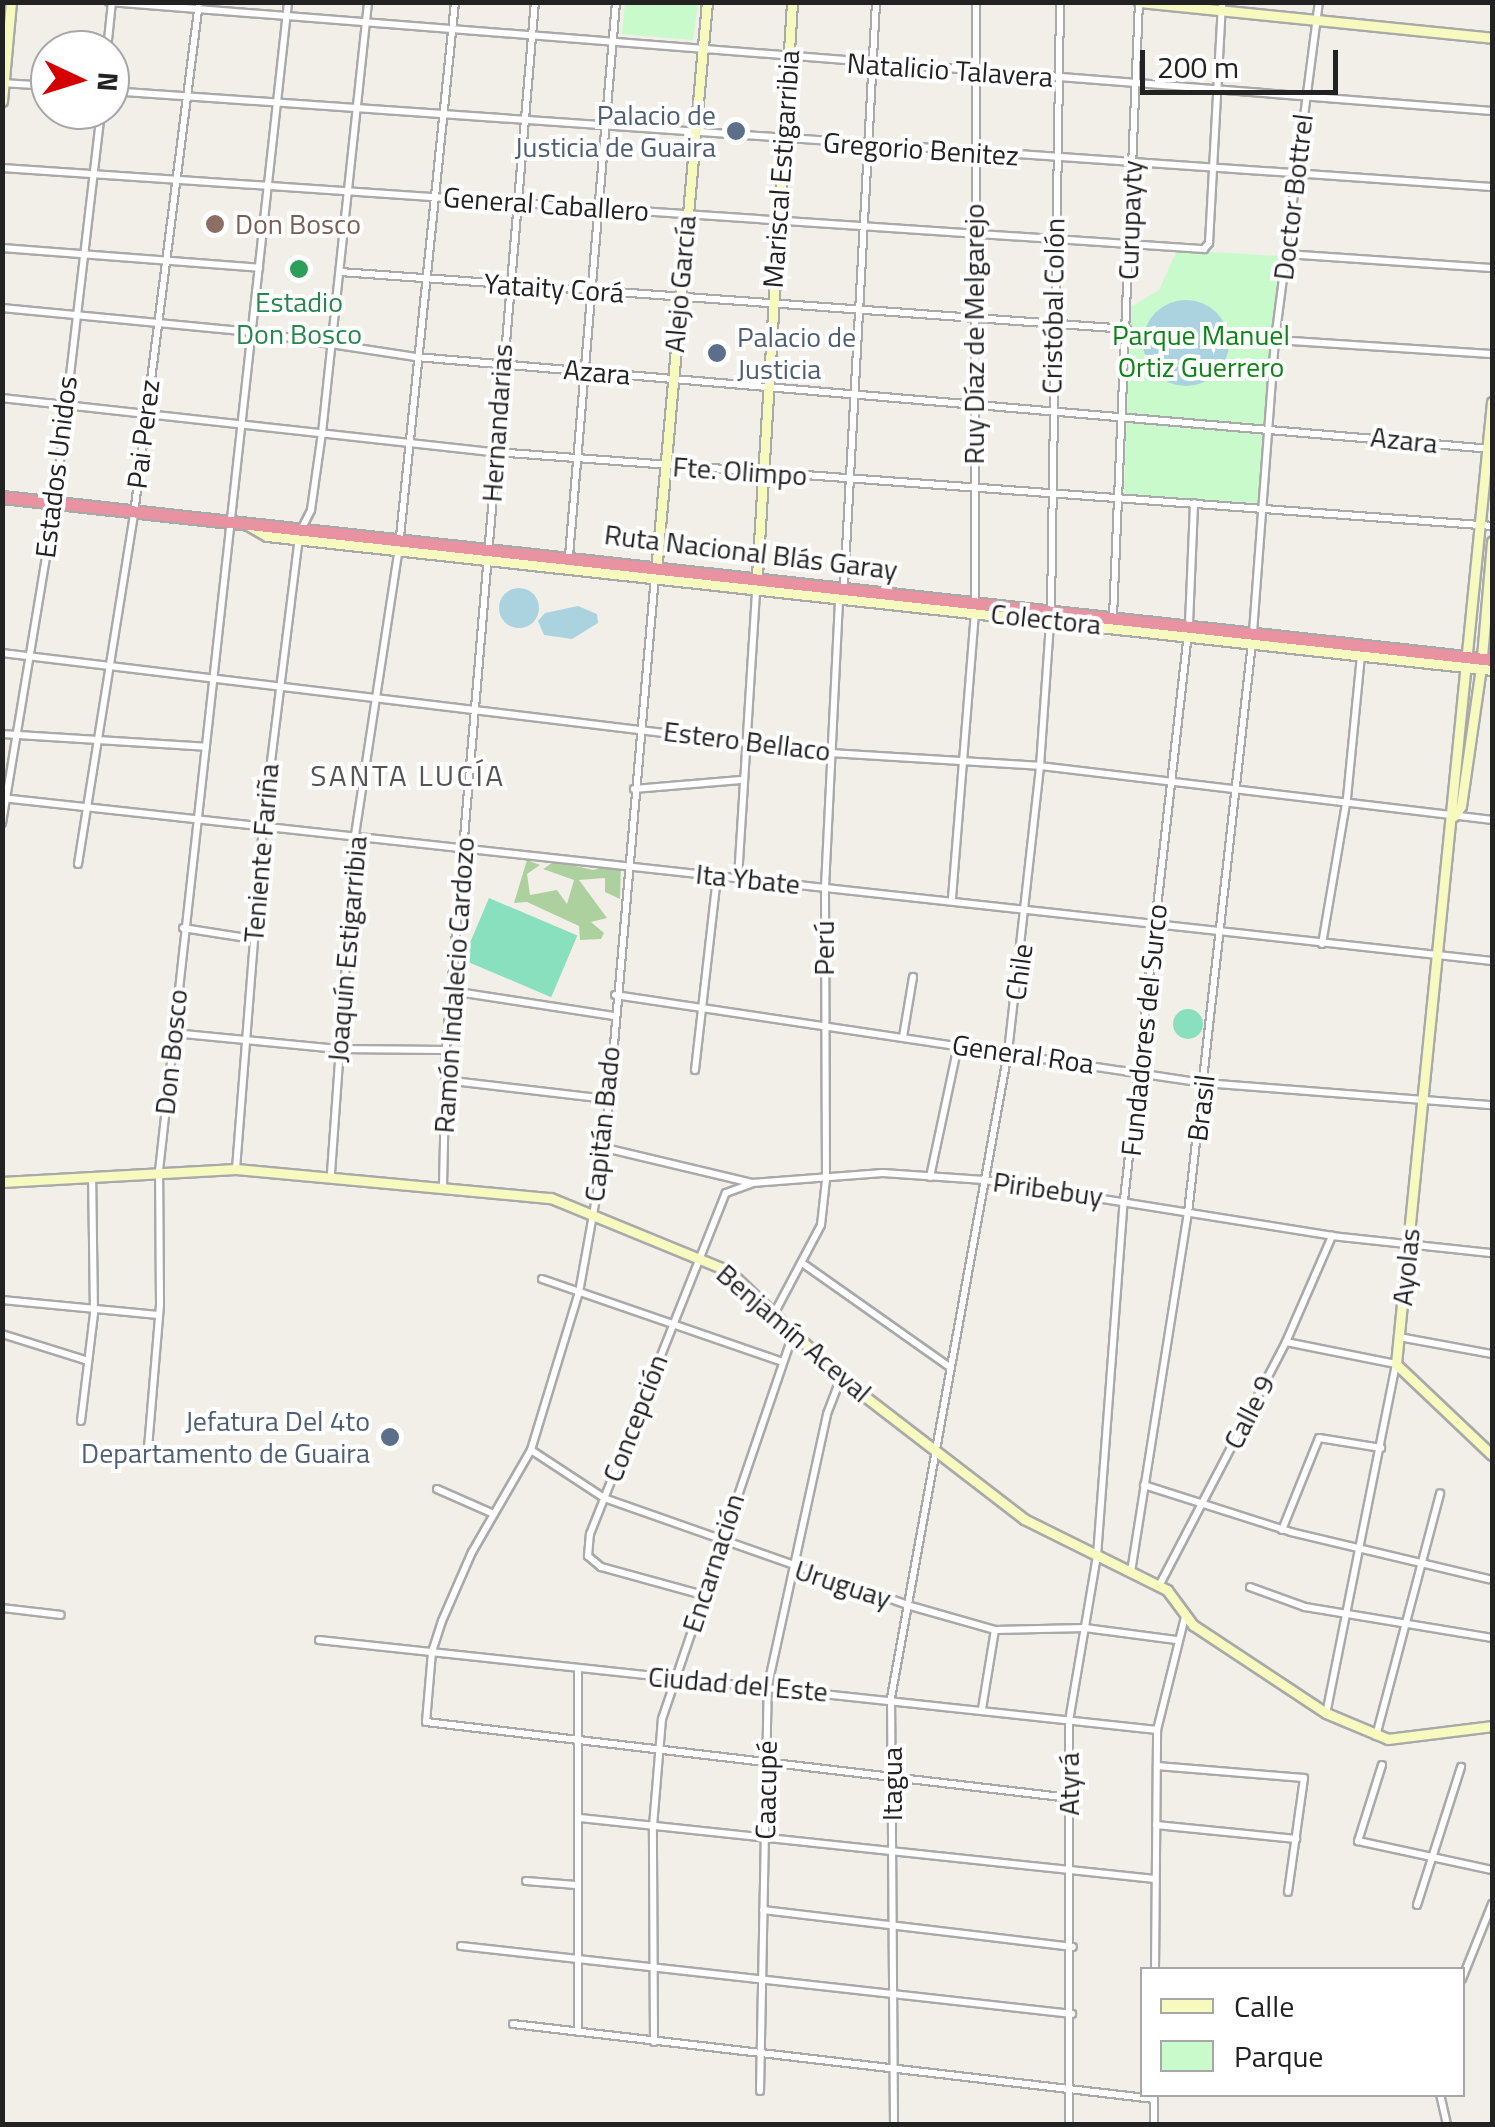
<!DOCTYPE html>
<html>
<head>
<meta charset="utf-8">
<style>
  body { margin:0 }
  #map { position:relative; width:1495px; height:2127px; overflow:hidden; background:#f2efe9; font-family:"Titillium Web",sans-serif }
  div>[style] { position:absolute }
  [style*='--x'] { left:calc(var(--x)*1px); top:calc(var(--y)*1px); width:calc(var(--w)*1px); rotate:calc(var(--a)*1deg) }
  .forest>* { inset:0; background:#add19e }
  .park>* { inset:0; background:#c8facc }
  .pitch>* { inset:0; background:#88e0be; transform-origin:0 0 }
  .round { border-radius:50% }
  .water>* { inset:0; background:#aad3df }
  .roads { filter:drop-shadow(2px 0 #a9a9a9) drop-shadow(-2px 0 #a9a9a9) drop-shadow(0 2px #a9a9a9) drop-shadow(0 -2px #a9a9a9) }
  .street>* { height:6px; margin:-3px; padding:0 3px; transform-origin:3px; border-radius:3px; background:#fff }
  .secondary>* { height:9px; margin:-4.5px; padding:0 4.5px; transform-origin:4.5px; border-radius:4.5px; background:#f7fabf }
  .highway>* { height:11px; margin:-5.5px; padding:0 5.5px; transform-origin:5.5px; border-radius:5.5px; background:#e892a2 }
  .dots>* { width:28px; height:28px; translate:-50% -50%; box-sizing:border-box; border:5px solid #fff; border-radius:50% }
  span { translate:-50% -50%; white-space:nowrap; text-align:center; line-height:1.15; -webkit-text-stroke:8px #fff; paint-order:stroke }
  .street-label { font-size:28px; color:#222 }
  .service-label { font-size:28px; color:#4e5e75 }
  .right { translate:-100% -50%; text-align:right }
  .left { translate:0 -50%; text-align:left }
  .education-label { font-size:28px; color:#785e54 }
  .leisure-label { font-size:28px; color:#27864d }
  .park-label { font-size:28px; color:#0c8416 }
  .neighbourhood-label { font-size:30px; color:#555; letter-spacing:2.5px }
  .frame { position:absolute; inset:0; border:5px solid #222; pointer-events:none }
  .legend { position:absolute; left:1140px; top:1967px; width:325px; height:130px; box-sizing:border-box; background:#fff; border:2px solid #a7a7a7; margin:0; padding:12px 18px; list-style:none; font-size:30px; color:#222 }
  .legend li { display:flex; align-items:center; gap:20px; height:50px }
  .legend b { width:50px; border:2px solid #a7a7a7 }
  .north { position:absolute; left:30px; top:30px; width:100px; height:100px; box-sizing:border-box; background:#fff; border:2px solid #a7a7a7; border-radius:50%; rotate:94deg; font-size:28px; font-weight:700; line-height:40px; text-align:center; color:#222 }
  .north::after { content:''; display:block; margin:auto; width:35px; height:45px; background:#d40000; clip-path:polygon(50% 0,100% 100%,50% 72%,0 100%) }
  .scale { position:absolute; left:1140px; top:50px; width:198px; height:45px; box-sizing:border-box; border:5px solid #222; border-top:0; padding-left:12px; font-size:30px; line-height:35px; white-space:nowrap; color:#222; -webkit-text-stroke:8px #fff; paint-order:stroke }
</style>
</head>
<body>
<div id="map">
  <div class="forest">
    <i style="clip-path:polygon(527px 860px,540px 865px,527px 874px,530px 895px,557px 890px,567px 904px,574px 880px,543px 869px,555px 861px,593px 870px,621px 863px,620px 899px,605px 892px,605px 878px,579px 880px,607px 918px,591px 922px,604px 933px,601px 939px,580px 940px,579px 926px,527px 902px,514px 903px)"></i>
  </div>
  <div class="park">
    <i style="clip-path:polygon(625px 3px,698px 3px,693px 40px,622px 34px)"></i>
    <i style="clip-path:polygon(1177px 250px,1282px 256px,1258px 503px,1124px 495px,1131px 307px,1159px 290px)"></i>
  </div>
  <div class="pitch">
    <i style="left:489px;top:898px;width:96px;height:67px;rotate:23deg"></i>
    <i class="round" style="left:1173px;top:1009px;width:30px;height:30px"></i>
  </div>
  <div class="water">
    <i class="round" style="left:1143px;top:300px;width:86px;height:86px"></i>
    <i class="round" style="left:499px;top:588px;width:40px;height:40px"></i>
    <i style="clip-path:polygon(578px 606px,597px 614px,598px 623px,572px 639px,544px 635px,538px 621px,545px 613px)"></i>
  </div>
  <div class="roads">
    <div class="street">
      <i style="--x:109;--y:2;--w:1387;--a:4.51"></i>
      <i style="--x:107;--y:50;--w:48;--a:-84.1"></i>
      <i style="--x:2;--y:83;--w:48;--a:3.6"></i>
      <i style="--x:110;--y:91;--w:1385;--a:3.97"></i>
      <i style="--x:2;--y:168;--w:1205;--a:3.86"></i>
      <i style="--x:1204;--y:249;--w:8;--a:-50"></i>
      <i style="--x:1209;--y:243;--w:241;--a:-86.9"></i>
      <i style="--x:2;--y:248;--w:258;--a:4.4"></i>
      <i style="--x:1285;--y:254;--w:207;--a:3.9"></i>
      <i style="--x:340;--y:272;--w:789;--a:4.14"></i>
      <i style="--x:2;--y:308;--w:251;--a:5.5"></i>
      <i style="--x:252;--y:332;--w:166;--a:8.7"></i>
      <i style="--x:416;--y:357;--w:1080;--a:4.89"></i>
      <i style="--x:1275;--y:340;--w:217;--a:3.7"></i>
      <i style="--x:2;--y:398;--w:496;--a:6.3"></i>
      <i style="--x:495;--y:452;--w:1000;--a:4.24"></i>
      <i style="--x:302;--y:528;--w:20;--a:-63"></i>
      <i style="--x:311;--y:510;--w:78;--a:-81.9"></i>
      <i style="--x:322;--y:433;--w:433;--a:-83.9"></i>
      <i style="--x:400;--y:537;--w:538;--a:-84.13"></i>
      <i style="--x:569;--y:556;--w:556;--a:-85.15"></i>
      <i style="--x:655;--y:576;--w:574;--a:95"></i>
      <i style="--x:605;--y:1148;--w:146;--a:100.2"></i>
      <i style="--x:579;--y:1292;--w:165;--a:106.9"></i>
      <i style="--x:531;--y:1450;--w:118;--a:120"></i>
      <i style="--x:472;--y:1552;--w:75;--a:113.5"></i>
      <i style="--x:442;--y:1621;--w:33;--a:108"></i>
      <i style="--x:432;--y:1652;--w:70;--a:94.9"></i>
      <i style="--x:426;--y:1722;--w:648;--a:6.73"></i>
      <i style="--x:844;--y:586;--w:585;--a:-86.86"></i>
      <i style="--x:1113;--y:617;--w:616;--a:-87.58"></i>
      <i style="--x:1253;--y:632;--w:293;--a:-85.7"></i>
      <i style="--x:1275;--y:340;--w:341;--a:-82.6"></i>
      <i style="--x:2;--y:653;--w:833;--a:6.89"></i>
      <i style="--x:829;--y:753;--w:211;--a:3.5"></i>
      <i style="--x:1040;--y:766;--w:455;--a:6.8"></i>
      <i style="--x:2;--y:734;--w:204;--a:3.6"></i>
      <i style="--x:634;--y:789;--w:107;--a:-4.8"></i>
      <i style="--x:2;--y:798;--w:1499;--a:6.24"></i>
      <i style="--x:2;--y:823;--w:324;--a:-80.6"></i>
      <i style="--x:55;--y:503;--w:396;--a:-83.3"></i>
      <i style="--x:78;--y:864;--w:354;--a:-80.9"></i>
      <i style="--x:134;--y:514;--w:516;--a:-82.76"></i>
      <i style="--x:738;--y:878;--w:291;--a:-86.4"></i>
      <i style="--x:952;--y:898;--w:287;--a:-85.4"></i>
      <i style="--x:975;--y:612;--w:610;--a:-89.91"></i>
      <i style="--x:183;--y:928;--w:71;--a:8.9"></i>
      <i style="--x:1322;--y:944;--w:148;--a:-80.3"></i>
      <i style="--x:1347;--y:798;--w:145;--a:-84.4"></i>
      <i style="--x:451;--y:991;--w:165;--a:8.7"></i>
      <i style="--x:615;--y:995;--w:596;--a:8.5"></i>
      <i style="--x:1204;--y:1083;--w:289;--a:4.4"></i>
      <i style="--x:173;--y:1033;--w:166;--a:5.5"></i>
      <i style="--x:338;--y:1049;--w:108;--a:0.5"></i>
      <i style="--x:903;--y:1037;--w:61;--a:-80.5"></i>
      <i style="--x:695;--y:1070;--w:195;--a:-83.5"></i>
      <i style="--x:445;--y:1080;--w:162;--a:6.7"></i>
      <i style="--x:605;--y:1148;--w:151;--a:13.4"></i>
      <i style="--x:752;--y:1183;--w:131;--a:-4.4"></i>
      <i style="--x:883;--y:1173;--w:101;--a:4"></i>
      <i style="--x:984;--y:1180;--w:352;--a:9.1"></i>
      <i style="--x:1332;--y:1236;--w:161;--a:6.1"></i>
      <i style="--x:236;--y:1169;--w:344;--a:-85.5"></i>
      <i style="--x:263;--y:826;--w:289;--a:-82.9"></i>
      <i style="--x:331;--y:1173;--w:339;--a:-85.9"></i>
      <i style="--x:355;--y:835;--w:290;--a:-81.3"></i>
      <i style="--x:930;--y:1177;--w:135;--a:-78"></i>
      <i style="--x:443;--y:1186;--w:136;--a:-88.7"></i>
      <i style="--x:446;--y:1050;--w:1052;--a:-85.15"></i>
      <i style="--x:805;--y:1265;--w:175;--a:35.2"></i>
      <i style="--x:542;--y:1279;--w:252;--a:19"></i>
      <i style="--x:2;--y:1300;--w:157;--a:5.5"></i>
      <i style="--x:775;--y:1312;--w:98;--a:-62.1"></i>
      <i style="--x:821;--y:1225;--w:45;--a:-83.7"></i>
      <i style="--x:826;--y:1180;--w:293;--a:-90.2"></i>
      <i style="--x:825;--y:887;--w:291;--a:-87.2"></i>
      <i style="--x:2;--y:1334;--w:90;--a:17.4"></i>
      <i style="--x:1399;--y:1337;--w:95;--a:10.4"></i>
      <i style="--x:1286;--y:1342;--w:112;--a:11.3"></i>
      <i style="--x:1396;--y:1364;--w:356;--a:101.3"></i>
      <i style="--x:81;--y:1421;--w:109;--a:-83.1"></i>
      <i style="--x:94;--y:1313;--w:136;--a:-90.8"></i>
      <i style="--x:148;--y:1448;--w:144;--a:-85.2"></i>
      <i style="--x:160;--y:1304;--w:133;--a:-90.4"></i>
      <i style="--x:159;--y:1171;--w:1176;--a:-83.7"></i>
      <i style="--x:531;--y:1450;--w:87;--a:33.3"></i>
      <i style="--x:604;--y:1498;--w:321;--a:19.4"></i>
      <i style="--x:907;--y:1605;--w:91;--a:15.9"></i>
      <i style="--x:995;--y:1630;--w:90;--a:-1.3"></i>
      <i style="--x:1085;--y:1628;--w:92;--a:7.5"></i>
      <i style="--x:1144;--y:1485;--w:154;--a:17.7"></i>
      <i style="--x:1291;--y:1532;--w:204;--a:13.4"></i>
      <i style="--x:437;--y:1489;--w:62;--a:23.7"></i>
      <i style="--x:1282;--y:1530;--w:99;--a:-68.1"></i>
      <i style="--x:1319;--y:1438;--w:63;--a:9.2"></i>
      <i style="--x:1131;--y:1572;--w:363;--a:-81"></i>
      <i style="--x:1188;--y:1213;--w:575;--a:-83.6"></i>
      <i style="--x:1159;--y:1586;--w:275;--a:-62.5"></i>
      <i style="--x:1286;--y:1342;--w:116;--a:-66.5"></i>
      <i style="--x:1250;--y:1587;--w:59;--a:20"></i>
      <i style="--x:1305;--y:1607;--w:190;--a:9.4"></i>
      <i style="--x:703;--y:1595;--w:106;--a:-164.6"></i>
      <i style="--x:601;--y:1567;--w:17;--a:-140"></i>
      <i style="--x:588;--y:1556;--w:22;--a:-85"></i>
      <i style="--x:590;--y:1534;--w:367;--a:-68.3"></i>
      <i style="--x:726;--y:1193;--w:27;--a:-20"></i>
      <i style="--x:2;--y:1608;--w:59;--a:6.8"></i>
      <i style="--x:319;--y:1640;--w:843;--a:6.13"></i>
      <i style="--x:982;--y:1709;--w:80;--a:-80.7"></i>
      <i style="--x:1376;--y:1736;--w:251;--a:-75.2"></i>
      <i style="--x:1382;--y:1765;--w:80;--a:107.5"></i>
      <i style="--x:1358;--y:1841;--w:137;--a:12.2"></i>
      <i style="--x:1157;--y:1766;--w:147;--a:4.7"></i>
      <i style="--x:1304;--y:1778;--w:115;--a:98"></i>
      <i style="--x:580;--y:1818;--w:578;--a:6.06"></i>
      <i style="--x:1156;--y:1825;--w:141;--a:5.7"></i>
      <i style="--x:526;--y:1881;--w:50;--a:4.6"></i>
      <i style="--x:1417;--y:1905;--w:145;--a:-72.3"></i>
      <i style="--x:763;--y:1910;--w:312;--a:6.8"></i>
      <i style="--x:461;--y:1946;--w:615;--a:6.35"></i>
      <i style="--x:1155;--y:1970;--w:240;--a:-89.5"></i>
      <i style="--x:1157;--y:1730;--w:116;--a:-76.1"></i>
      <i style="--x:1462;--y:1979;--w:81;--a:-68.2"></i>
      <i style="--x:513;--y:2024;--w:645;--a:6.67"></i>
      <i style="--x:578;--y:2032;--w:361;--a:-90"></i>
      <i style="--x:654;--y:2042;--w:216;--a:-90.3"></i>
      <i style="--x:653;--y:1826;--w:107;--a:-85.2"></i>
      <i style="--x:662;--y:1719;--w:410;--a:-71.2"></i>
      <i style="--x:760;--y:2091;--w:406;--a:-88.9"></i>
      <i style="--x:768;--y:1685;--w:277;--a:-77.7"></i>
      <i style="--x:827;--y:1414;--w:39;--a:-69"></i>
      <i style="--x:1440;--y:2094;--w:31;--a:77"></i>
      <i style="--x:1154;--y:2096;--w:28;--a:90"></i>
      <i style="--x:894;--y:2124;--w:426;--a:-90.4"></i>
      <i style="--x:891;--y:1698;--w:657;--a:-79.73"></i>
      <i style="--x:1008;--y:1052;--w:288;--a:-83.6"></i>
      <i style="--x:1040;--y:766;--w:156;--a:-86"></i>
      <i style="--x:1051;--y:610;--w:608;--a:-89.15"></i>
      <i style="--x:1069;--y:2124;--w:403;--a:-90"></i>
      <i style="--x:1069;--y:1721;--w:167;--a:-80.4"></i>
      <i style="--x:1097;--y:1556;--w:357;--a:-85.7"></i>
      <i style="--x:1124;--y:1200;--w:580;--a:-83.56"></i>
      <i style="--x:1189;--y:624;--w:121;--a:-87.6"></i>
    </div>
    <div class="secondary">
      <i style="--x:1139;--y:2;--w:355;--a:5.8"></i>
      <i style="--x:2;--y:101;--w:99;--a:-84.8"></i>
      <i style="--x:1492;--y:402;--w:967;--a:95.7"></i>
      <i style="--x:1396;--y:1364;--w:132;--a:43.5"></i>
      <i style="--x:246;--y:524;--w:24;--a:30"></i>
      <i style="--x:267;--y:536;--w:1232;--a:6.24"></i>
      <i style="--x:656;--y:572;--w:572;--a:-84.89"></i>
      <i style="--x:757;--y:576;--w:575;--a:-86.51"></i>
      <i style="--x:1454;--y:816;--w:12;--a:-55"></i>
      <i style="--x:1461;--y:806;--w:139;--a:-81.8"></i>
      <i style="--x:1481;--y:668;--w:127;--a:-85"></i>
      <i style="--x:2;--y:1182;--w:234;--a:-3.2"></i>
      <i style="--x:236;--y:1169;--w:316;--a:5.3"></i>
      <i style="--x:551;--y:1198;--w:192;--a:22.3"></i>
      <i style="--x:729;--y:1271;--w:155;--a:43.7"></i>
      <i style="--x:841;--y:1378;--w:231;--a:37.6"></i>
      <i style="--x:1024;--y:1519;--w:160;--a:26.4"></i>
      <i style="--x:1167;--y:1590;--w:44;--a:53.4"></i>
      <i style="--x:1193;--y:1625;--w:159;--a:33.5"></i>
      <i style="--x:1326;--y:1713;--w:67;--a:22.8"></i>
      <i style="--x:1388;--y:1739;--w:105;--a:-7.1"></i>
    </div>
    <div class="highway">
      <i style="--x:2;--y:497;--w:1499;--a:6.24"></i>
    </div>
  </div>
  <div class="dots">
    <i style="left:736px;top:131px;background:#5c6f8a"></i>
    <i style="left:215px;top:224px;background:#8d6e63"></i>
    <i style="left:299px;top:269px;background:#2e9e5b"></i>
    <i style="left:717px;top:353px;background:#5c6f8a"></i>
    <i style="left:390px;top:1437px;background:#5c6f8a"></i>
  </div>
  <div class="street-label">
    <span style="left:950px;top:70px;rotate:4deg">Natalicio Talavera</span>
    <span style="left:921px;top:149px;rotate:4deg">Gregorio Benitez</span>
    <span style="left:781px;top:169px;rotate:-86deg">Mariscal Estigarribia</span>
    <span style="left:1293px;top:197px;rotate:-83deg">Doctor Bottrel</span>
    <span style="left:546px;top:204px;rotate:4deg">General Caballero</span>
    <span style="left:1130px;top:220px;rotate:-88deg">Curupayty</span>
    <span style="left:680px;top:284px;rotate:-85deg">Alejo García</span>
    <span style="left:554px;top:288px;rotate:4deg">Yataity Corá</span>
    <span style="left:1053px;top:306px;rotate:-89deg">Cristóbal Colón</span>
    <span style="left:974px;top:334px;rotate:-90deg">Ruy Díaz de Melgarejo</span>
    <span style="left:597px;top:372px;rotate:5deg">Azara</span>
    <span style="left:497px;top:423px;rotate:-86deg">Hernandarias</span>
    <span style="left:143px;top:434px;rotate:-83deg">Pai Perez</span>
    <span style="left:1404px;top:440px;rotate:6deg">Azara</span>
    <span style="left:56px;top:467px;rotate:-83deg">Estados Unidos</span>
    <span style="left:740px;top:471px;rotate:4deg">Fte. Olimpo</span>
    <span style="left:751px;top:552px;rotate:7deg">Ruta Nacional Blás Garay</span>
    <span style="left:1046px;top:619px;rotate:6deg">Colectora</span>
    <span style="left:747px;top:741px;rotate:7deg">Estero Bellaco</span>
    <span style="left:261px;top:853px;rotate:-85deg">Teniente Fariña</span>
    <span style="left:748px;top:879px;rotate:6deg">Ita Ybate</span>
    <span style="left:824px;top:948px;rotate:-90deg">Perú</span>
    <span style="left:347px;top:949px;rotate:-85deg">Joaquín Estigarribia</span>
    <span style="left:1019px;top:972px;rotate:-82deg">Chile</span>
    <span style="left:454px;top:985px;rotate:-86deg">Ramón Indalecio Cardozo</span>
    <span style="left:1144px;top:1030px;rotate:-84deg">Fundadores del Surco</span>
    <span style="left:171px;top:1052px;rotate:-84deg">Don Bosco</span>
    <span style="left:1023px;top:1054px;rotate:8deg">General Roa</span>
    <span style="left:1201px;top:1108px;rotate:-83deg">Brasil</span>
    <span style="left:602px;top:1124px;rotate:-84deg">Capitán Bado</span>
    <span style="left:1048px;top:1189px;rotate:8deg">Piribebuy</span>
    <span style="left:1406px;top:1267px;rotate:-84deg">Ayolas</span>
    <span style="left:794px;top:1333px;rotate:41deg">Benjamín Aceval</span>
    <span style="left:1249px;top:1412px;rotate:-63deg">Calle 9</span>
    <span style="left:635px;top:1418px;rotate:-69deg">Concepción</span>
    <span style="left:713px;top:1563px;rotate:-72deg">Encarnación</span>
    <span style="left:843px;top:1584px;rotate:18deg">Uruguay</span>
    <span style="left:738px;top:1684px;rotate:5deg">Ciudad del Este</span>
    <span style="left:892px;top:1784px;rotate:-90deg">Itagua</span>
    <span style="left:1069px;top:1784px;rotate:-90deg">Atyrá</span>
    <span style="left:766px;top:1790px;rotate:-89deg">Caacupé</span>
  </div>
  <div class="service-label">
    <span class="right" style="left:716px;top:131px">Palacio de<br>Justicia de Guaira</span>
    <span class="left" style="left:737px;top:353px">Palacio de<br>Justicia</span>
    <span class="right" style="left:370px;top:1437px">Jefatura Del 4to<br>Departamento de Guaira</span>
  </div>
  <div class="education-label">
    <span class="left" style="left:235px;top:224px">Don Bosco</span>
  </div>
  <div class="leisure-label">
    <span style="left:299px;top:318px">Estadio<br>Don Bosco</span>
  </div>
  <div class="park-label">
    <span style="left:1201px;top:351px">Parque Manuel<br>Ortiz Guerrero</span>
  </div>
  <div class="neighbourhood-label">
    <span style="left:408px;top:775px">SANTA LUCÍA</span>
  </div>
  <div class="frame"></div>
  <ul class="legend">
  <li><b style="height:12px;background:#f7fabf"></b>Calle</li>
  <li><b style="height:28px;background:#c8facc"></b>Parque</li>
  </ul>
  <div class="north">N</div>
  <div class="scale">200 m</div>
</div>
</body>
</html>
